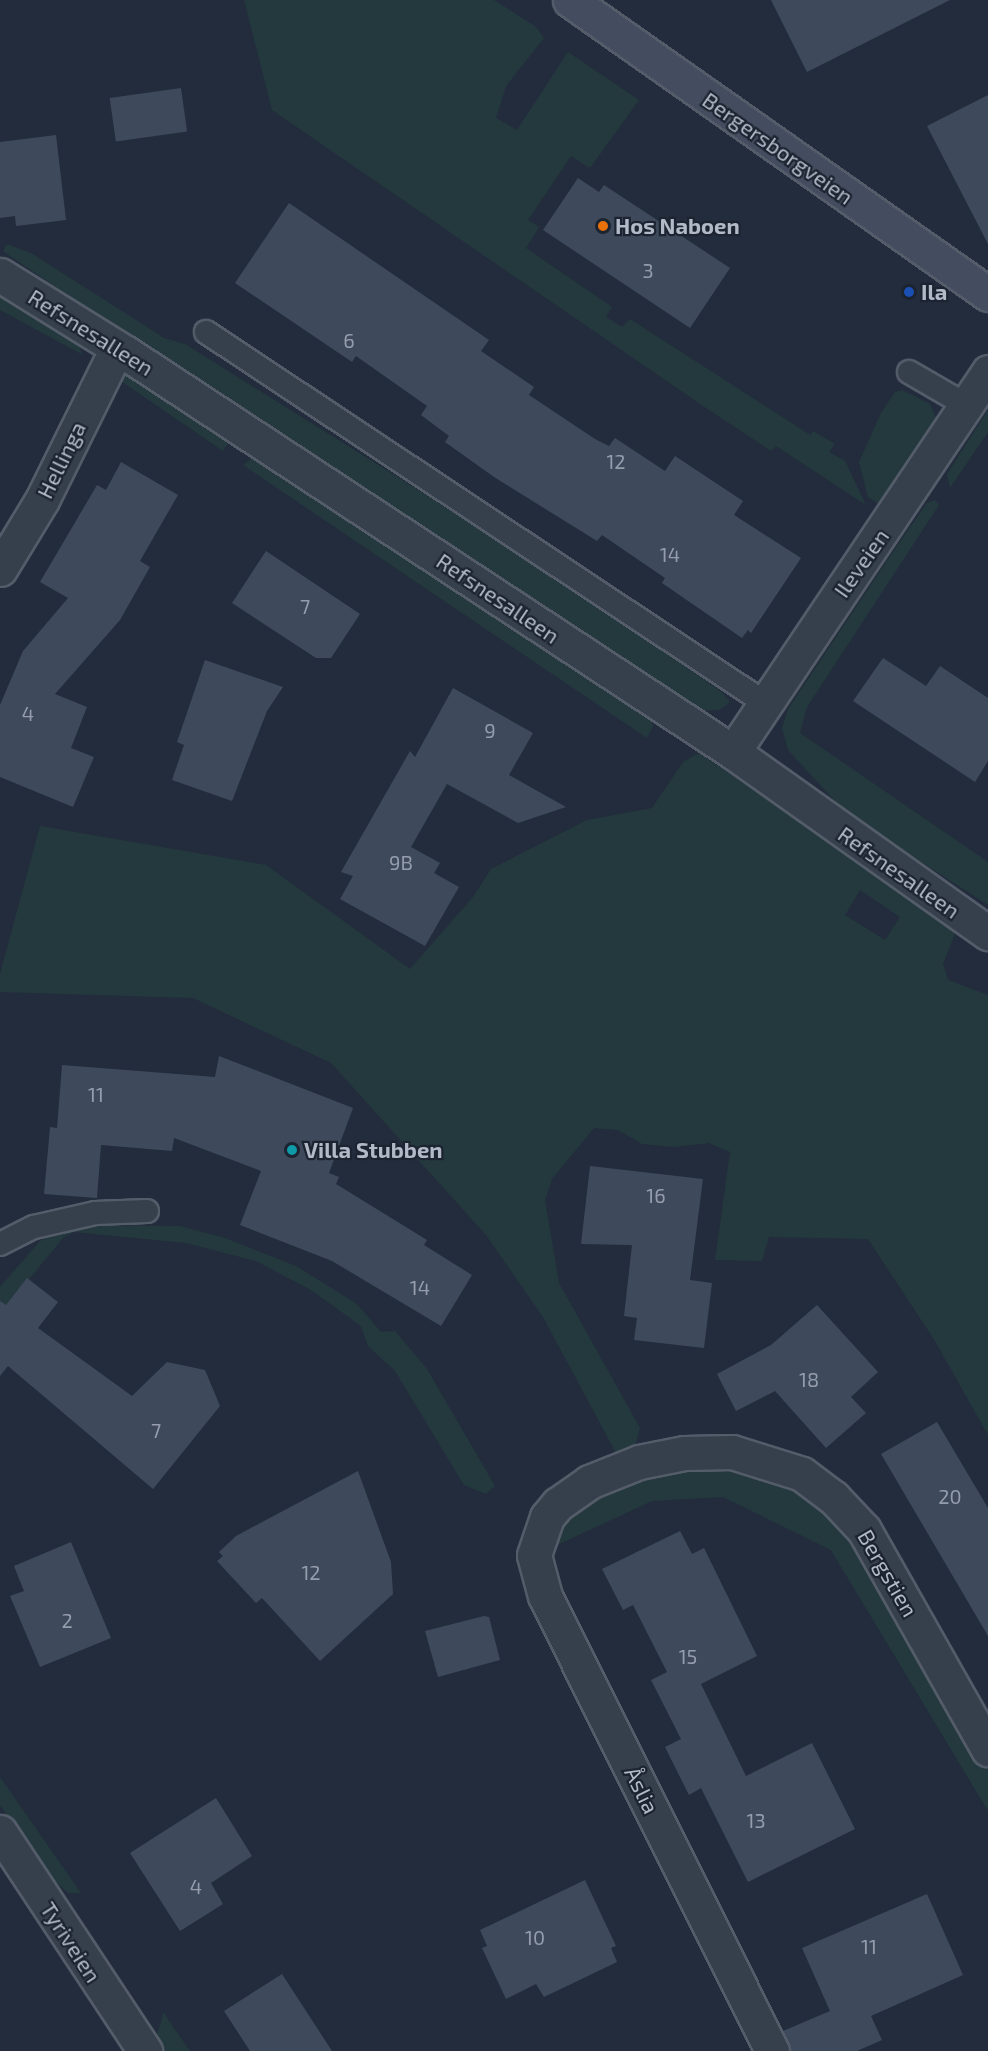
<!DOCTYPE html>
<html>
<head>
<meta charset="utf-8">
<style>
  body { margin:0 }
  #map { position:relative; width:988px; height:2051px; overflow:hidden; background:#222c3c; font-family:"Exo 2",sans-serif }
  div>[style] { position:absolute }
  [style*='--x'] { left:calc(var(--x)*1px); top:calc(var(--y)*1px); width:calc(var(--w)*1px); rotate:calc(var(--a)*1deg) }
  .green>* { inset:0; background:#24393d }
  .building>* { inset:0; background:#3e4a5b; transform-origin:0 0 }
  .roads { filter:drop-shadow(2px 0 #545c6a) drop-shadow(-2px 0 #545c6a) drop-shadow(0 2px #545c6a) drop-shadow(0 -2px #545c6a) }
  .lane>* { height:22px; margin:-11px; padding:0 11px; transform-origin:11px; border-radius:11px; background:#363f4c }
  .street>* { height:33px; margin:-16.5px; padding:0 16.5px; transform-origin:16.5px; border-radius:16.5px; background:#363f4c }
  .secondary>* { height:33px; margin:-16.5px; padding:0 16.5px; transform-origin:16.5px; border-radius:16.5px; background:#444d5f }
  .dots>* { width:16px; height:16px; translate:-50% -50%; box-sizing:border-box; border:3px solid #1c2431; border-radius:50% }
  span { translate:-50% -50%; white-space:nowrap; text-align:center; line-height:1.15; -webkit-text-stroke:4.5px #1c2431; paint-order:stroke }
  .number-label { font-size:20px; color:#959dad }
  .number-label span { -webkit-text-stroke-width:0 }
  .street-label { font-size:22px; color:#b2b9c8 }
  .poi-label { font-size:22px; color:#b2b9c8; font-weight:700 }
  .left { translate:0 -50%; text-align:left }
</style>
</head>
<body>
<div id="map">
  <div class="green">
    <i style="clip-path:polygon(244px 0,494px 0,536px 27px,544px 38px,506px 86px,496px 118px,517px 130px,568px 52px,639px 100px,590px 168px,571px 156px,528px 220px,539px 227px,526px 248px,612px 307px,606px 317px,622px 327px,630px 319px,810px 435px,813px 431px,835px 444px,829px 452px,845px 461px,866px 505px,776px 446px,771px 451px,706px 408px,272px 110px)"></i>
    <i style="clip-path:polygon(7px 244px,31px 253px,164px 338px,185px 344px,396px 476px,567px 585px,722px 692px,730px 702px,719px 710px,705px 711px,682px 702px,200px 386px,3px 251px)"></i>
    <i style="clip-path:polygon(0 292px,77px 343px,83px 355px,0 310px)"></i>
    <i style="clip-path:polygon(123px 371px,222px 430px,229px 442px,223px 451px,115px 377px)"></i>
    <i style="clip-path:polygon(902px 390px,930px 404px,936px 418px,879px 504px,868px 497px,859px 462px,881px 413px,895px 392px)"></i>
    <i style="clip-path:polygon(988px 410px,988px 432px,950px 488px,947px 474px)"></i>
    <i style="clip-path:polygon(255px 456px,649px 716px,653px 726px,647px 738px,243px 465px)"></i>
    <i style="clip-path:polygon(935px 500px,939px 505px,807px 707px,800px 733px,988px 862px,988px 905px,848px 815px,788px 750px,782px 728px,788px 709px,899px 543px,927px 503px)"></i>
    <i style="clip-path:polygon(evenodd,699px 753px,936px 913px,956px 931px,943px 964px,948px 980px,988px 995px,988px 1435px,935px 1341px,868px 1239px,769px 1237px,762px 1261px,715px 1260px,730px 1152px,709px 1143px,673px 1147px,642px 1144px,618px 1130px,594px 1128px,552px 1179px,545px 1200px,559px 1283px,640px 1428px,633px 1453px,616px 1453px,543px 1317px,486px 1235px,331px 1063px,193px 998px,0 992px,0 974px,40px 826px,266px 865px,410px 969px,473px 897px,491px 869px,587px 820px,652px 808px,683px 762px,699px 753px,860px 890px,900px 917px,885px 940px,845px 915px,860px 890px)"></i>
    <i style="clip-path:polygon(92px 1225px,180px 1226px,225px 1238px,296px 1266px,357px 1304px,381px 1332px,395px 1331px,427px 1369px,495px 1486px,486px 1494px,464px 1485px,395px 1371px,368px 1346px,361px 1326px,311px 1290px,256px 1261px,186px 1243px,74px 1232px,64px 1237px,0 1314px,0 1287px,40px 1241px,62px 1230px)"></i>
    <i style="clip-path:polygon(696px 1463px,751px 1467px,793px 1481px,835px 1517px,855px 1542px,988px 1771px,988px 1811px,831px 1550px,723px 1497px,652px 1501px,555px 1546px,557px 1532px,602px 1491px,651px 1473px)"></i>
    <i style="clip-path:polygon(0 1777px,81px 1893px,68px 1893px,43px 1871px,0 1805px)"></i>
    <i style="clip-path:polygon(164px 2012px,169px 2021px,190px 2051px,165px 2051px,156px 2038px)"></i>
  </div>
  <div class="building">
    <i style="clip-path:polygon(771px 0,950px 0,807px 72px)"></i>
    <i style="left:181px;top:88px;width:44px;height:72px;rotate:82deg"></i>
    <i style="clip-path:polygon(988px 95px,988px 244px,927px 126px)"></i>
    <i style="clip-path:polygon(56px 135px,66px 220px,16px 226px,15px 216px,0 218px,0 142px)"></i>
    <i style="clip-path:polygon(578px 178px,599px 192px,604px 185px,730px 268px,690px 328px,543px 230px)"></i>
    <i style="clip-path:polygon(289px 203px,489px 340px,481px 351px,534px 387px,529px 395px,595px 439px,609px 446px,615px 438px,665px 471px,675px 456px,743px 501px,734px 515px,801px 558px,751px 633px,748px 630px,742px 638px,662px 583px,665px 578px,602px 535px,597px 541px,494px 477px,445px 442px,449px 436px,421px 415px,427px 406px,356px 356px,352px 362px,235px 283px)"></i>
    <i style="clip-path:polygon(121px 462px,178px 495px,140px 561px,150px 567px,120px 620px,55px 694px,87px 707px,71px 748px,94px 757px,73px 807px,0 777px,0 705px,23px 651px,68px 598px,40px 582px,97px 485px,106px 490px)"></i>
    <i style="clip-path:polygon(266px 551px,360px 614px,331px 658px,316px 658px,232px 603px)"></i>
    <i style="clip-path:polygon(883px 658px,926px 686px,940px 666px,988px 698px,988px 761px,975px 782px,853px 701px)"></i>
    <i style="clip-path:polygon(205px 660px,283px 687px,267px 711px,232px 801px,172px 780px,184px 745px,177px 742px)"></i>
    <i style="clip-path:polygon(453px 688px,533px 733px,509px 775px,566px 807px,518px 823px,447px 784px,411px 847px,440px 863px,434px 873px,459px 887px,425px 946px,340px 899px,353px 876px,341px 872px,410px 751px,415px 757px)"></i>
    <i style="clip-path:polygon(219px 1056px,353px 1108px,329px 1173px,339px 1177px,336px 1184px,427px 1240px,424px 1245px,472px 1275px,441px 1326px,332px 1261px,240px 1225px,261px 1171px,174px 1138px,172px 1151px,101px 1145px,97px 1198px,44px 1194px,50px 1127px,57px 1128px,62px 1065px,215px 1077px)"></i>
    <i style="clip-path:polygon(590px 1166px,703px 1179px,690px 1280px,712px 1283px,704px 1348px,634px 1340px,637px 1318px,624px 1316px,632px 1245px,581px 1244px)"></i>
    <i style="clip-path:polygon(27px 1278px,58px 1302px,38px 1328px,132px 1396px,167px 1362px,205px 1370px,220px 1406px,153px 1489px,8px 1366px,0 1376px,0 1301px,6px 1305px)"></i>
    <i style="clip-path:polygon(817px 1305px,878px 1372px,851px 1397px,866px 1413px,826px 1448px,775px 1391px,736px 1411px,717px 1374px,771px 1345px)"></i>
    <i style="clip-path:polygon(937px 1422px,988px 1508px,988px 1636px,881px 1454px)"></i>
    <i style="clip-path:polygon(358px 1471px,391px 1562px,393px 1594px,320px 1661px,262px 1598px,256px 1603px,217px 1561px,223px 1556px,219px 1552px,236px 1536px)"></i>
    <i style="clip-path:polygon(680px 1531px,692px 1554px,704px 1548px,757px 1656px,701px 1684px,746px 1776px,812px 1743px,855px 1829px,748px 1882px,701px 1788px,689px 1795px,665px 1747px,681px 1739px,651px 1680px,667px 1672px,633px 1605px,623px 1610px,602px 1569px)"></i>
    <i style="clip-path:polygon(71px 1542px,111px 1638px,40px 1667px,10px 1596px,24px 1591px,14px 1566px)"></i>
    <i style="clip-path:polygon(484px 1616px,489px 1617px,500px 1660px,438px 1677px,425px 1631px)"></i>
    <i style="clip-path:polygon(216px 1798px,252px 1856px,211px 1883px,223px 1904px,180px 1931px,130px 1853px)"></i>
    <i style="clip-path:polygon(585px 1880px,616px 1946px,611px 1948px,617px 1962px,544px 1997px,536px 1984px,506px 1999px,482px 1948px,487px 1946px,480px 1930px)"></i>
    <i style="clip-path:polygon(927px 1894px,963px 1975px,871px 2016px,882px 2040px,857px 2051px,791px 2051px,783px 2031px,830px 2011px,802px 1948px)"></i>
    <i style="clip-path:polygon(282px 1974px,332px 2051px,250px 2051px,224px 2011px)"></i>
  </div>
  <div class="roads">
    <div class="lane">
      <i style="--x:206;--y:332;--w:671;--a:33.57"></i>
      <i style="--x:909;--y:372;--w:66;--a:30.1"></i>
      <i style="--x:0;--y:1244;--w:38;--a:-27"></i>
      <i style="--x:34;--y:1227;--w:63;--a:-12.9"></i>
      <i style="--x:95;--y:1213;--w:52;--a:-2.2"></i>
    </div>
    <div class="street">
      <i style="--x:0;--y:275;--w:148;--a:31.8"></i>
      <i style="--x:126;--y:353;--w:726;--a:33.32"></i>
      <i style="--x:733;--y:752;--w:313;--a:35.4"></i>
      <i style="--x:0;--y:569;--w:81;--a:-58.7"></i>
      <i style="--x:42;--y:500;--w:169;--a:-63.7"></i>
      <i style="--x:733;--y:752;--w:458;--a:-56.1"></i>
      <i style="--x:0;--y:1832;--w:263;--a:56.5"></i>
      <i style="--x:772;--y:2051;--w:508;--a:-116.51"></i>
      <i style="--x:545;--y:1596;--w:42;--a:-105"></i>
      <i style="--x:534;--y:1555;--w:40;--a:-71.1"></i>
      <i style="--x:547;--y:1517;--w:17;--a:-50"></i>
      <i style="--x:558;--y:1504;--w:38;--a:-35"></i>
      <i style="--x:589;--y:1482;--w:54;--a:-21.8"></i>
      <i style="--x:639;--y:1462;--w:46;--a:-11.3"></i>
      <i style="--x:684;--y:1453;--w:48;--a:-1.2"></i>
      <i style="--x:732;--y:1452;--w:73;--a:17.4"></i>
      <i style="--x:802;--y:1474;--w:39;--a:37"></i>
      <i style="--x:833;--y:1497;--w:45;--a:46.8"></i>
      <i style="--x:864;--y:1530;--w:252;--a:60.5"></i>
    </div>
    <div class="secondary">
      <i style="--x:570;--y:0;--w:511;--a:35.12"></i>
    </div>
  </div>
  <div class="dots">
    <i style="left:603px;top:226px;background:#e8710a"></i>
    <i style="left:909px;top:292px;background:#1a4fb4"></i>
    <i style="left:292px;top:1150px;background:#0f9aa8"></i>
  </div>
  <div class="number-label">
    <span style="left:648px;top:270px">3</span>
    <span style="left:349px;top:340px">6</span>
    <span style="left:616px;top:461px">12</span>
    <span style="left:670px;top:554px">14</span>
    <span style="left:305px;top:606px">7</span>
    <span style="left:28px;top:713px">4</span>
    <span style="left:490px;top:730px">9</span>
    <span style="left:401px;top:862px">9B</span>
    <span style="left:96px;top:1094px">11</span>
    <span style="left:656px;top:1195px">16</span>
    <span style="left:420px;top:1287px">14</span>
    <span style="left:809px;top:1379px">18</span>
    <span style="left:156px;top:1430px">7</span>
    <span style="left:950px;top:1496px">20</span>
    <span style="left:311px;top:1572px">12</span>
    <span style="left:67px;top:1620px">2</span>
    <span style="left:688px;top:1656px">15</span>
    <span style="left:756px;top:1820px">13</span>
    <span style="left:196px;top:1886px">4</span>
    <span style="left:535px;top:1937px">10</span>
    <span style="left:869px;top:1946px">11</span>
  </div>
  <div class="street-label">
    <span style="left:778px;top:148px;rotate:35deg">Bergersborgveien</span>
    <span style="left:91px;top:332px;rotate:32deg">Refsnesalleen</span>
    <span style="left:61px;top:460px;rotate:-64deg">Hellinga</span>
    <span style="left:861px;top:563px;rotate:-55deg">Ileveien</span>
    <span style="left:498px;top:598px;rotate:34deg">Refsnesalleen</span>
    <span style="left:899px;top:872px;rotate:35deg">Refsnesalleen</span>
    <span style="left:888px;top:1573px;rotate:60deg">Bergstien</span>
    <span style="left:642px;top:1790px;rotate:64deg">Åslia</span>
    <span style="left:71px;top:1942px;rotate:57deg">Tyriveien</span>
  </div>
  <div class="poi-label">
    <span class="left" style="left:615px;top:226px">Hos Naboen</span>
    <span class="left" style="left:921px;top:292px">Ila</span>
    <span class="left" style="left:304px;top:1150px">Villa Stubben</span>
  </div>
</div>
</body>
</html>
